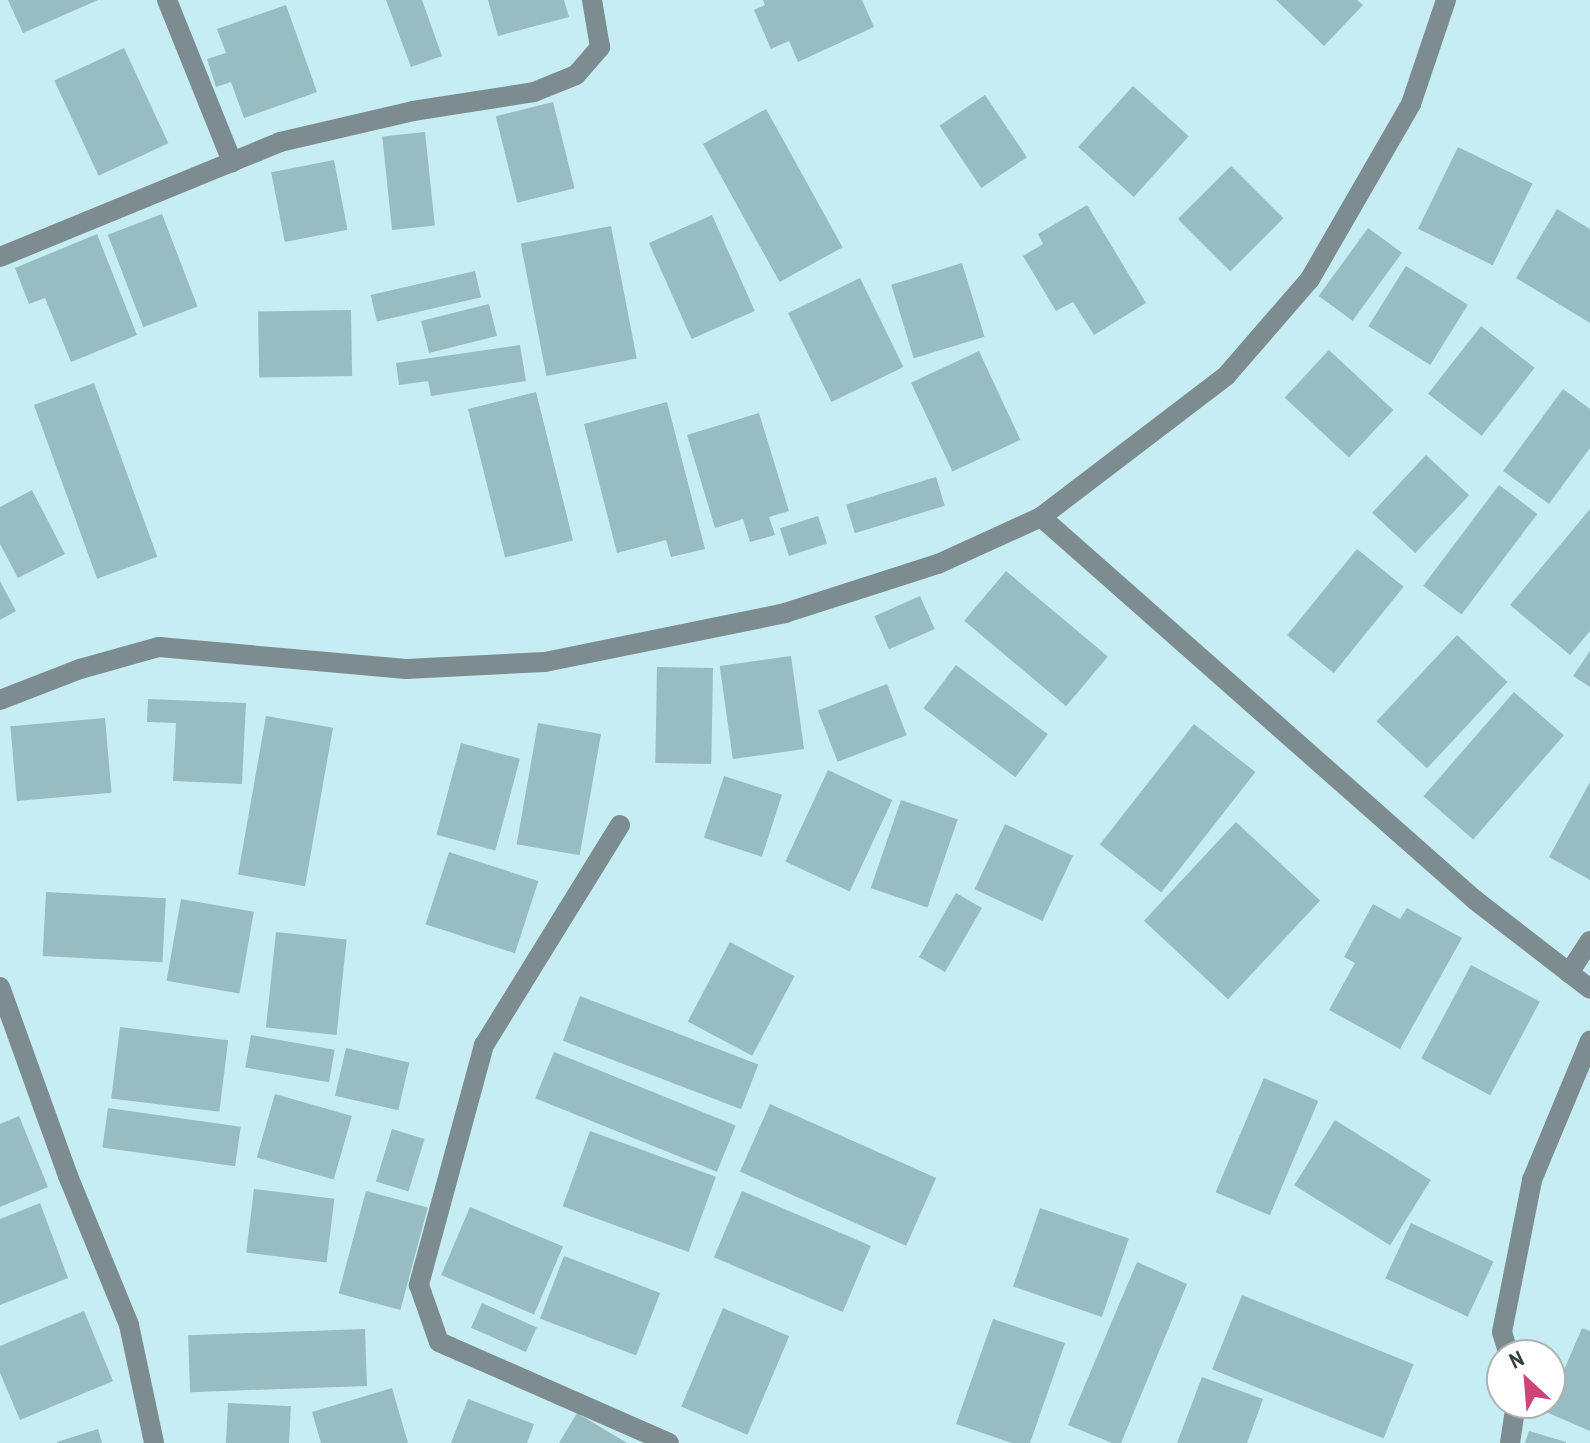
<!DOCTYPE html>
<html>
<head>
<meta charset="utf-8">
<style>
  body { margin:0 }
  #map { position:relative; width:1590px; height:1443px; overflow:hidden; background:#c6edf3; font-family:"Archivo Narrow",sans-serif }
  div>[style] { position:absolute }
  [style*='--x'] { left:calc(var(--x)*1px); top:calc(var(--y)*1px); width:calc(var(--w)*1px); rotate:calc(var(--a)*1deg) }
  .building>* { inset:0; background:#97bdc3; transform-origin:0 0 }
  .minor>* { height:20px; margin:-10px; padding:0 10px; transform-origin:10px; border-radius:10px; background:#7d8d8f }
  span { translate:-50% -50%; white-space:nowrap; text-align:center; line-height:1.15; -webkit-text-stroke:6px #fff; paint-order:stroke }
  .north { position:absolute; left:1486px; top:1339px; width:80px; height:80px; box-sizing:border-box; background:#fff; border:2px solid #acb2b3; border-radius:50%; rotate:334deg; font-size:22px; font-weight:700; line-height:32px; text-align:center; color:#2f3f42 }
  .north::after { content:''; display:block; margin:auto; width:28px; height:36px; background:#cd447d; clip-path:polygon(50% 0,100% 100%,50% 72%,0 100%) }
</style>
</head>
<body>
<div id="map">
  <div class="building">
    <i style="clip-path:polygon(8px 0,98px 0,23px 33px)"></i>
    <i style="clip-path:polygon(386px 0,422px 0,442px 56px,411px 67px)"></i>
    <i style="clip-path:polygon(488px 0,564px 0,569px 17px,498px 36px)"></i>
    <i style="clip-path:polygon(763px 0,862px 0,874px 27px,798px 62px,789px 41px,771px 49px,754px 10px,765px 5px)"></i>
    <i style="clip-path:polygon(1276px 0,1357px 0,1363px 5px,1324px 46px)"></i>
    <i style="clip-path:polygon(286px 5px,317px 92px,244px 118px,231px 82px,216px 87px,207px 59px,226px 53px,217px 29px)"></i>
    <i style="left:124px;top:48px;width:105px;height:77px;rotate:65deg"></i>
    <i style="left:1133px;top:86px;width:75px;height:82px;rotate:42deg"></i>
    <i style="left:985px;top:95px;width:75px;height:55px;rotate:56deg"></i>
    <i style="left:553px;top:102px;width:89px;height:59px;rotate:76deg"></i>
    <i style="left:766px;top:109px;width:158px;height:72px;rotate:61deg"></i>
    <i style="left:425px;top:132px;width:94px;height:43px;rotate:84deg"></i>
    <i style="left:1458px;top:147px;width:83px;height:91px;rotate:26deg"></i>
    <i style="left:334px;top:160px;width:71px;height:64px;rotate:79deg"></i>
    <i style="left:1231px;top:166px;width:74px;height:75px;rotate:45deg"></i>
    <i style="clip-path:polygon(1087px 205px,1146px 303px,1094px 335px,1073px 302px,1056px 311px,1023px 256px,1043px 244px,1038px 234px)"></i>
    <i style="clip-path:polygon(1557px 209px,1590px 229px,1590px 323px,1516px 278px)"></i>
    <i style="left:162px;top:214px;width:99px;height:58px;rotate:69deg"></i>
    <i style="left:712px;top:215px;width:105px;height:69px;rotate:66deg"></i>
    <i style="left:611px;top:226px;width:135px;height:92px;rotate:79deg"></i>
    <i style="left:1368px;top:228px;width:42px;height:84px;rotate:36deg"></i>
    <i style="clip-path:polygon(97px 234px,137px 335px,71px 362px,45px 298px,29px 304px,15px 268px)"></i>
    <i style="left:962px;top:263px;width:77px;height:74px;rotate:73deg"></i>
    <i style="left:1406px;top:266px;width:73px;height:71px;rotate:32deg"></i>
    <i style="left:475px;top:271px;width:27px;height:107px;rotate:77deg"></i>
    <i style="left:860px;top:278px;width:99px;height:80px;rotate:64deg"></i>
    <i style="left:489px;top:304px;width:33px;height:70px;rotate:76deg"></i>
    <i style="left:351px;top:310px;width:66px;height:93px;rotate:89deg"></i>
    <i style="left:1481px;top:326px;width:68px;height:86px;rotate:38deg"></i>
    <i style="clip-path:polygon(520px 345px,526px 381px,431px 396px,428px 381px,399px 385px,396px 363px)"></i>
    <i style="left:1329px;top:350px;width:88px;height:65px;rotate:43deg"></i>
    <i style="left:979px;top:351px;width:98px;height:75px;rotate:65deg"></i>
    <i style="left:94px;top:383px;width:185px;height:64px;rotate:70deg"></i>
    <i style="clip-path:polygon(1563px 389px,1590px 409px,1590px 448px,1549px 504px,1503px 471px)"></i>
    <i style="left:536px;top:392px;width:153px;height:70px;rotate:76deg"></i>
    <i style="clip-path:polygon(667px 402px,705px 549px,671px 557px,666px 540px,617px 553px,584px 424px)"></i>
    <i style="clip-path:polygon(759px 413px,789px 511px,769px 517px,775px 535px,750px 542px,743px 519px,715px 528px,687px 435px)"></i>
    <i style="left:1426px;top:455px;width:59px;height:79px;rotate:43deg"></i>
    <i style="left:936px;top:477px;width:30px;height:94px;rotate:73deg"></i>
    <i style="left:1499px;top:485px;width:48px;height:126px;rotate:37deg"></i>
    <i style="clip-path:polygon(32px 490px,65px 554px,18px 578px,0 544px,0 507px)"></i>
    <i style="clip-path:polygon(1590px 509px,1590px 631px,1570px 655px,1510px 605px)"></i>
    <i style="left:818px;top:516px;width:29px;height:40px;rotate:72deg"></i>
    <i style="left:1357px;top:549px;width:60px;height:111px;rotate:39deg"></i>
    <i style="left:1006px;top:571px;width:133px;height:65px;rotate:40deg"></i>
    <i style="clip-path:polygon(0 581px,16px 611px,0 620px)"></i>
    <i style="left:920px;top:596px;width:36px;height:50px;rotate:66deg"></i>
    <i style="left:1457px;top:635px;width:69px;height:118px;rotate:43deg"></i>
    <i style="clip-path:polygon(1590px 651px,1590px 687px,1573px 676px)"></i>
    <i style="left:791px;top:656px;width:94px;height:72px;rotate:82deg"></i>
    <i style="left:956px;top:665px;width:115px;height:54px;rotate:37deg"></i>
    <i style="left:657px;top:667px;width:56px;height:96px;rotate:1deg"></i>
    <i style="left:887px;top:684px;width:55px;height:74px;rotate:69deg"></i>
    <i style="left:1514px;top:692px;width:66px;height:138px;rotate:41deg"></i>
    <i style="clip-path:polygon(148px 699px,246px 703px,242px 784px,173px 781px,176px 723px,147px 722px)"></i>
    <i style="left:266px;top:716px;width:68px;height:161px;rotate:10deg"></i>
    <i style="left:105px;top:718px;width:75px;height:95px;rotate:85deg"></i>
    <i style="left:538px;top:723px;width:64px;height:123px;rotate:10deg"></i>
    <i style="left:1194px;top:724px;width:78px;height:153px;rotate:38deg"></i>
    <i style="left:461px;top:743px;width:61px;height:95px;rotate:15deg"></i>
    <i style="left:828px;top:770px;width:71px;height:101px;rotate:25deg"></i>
    <i style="left:724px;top:776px;width:61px;height:65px;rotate:18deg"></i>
    <i style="clip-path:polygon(1590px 782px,1590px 880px,1549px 857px)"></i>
    <i style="left:901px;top:800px;width:60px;height:93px;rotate:19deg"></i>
    <i style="left:1236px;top:822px;width:115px;height:135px;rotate:43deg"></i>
    <i style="left:1005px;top:824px;width:75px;height:72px;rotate:25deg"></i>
    <i style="left:449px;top:852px;width:94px;height:76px;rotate:18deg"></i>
    <i style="left:46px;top:892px;width:120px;height:64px;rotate:3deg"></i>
    <i style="left:956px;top:893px;width:30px;height:74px;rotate:30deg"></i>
    <i style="left:181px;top:899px;width:74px;height:83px;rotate:10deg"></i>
    <i style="clip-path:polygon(1373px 904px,1400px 919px,1407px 908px,1462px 938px,1400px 1049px,1329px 1010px,1355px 963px,1344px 957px)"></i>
    <i style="left:276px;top:932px;width:71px;height:96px;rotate:6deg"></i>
    <i style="left:730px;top:942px;width:73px;height:90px;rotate:28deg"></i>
    <i style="left:1471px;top:965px;width:78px;height:106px;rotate:28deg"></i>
    <i style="left:580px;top:996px;width:191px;height:48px;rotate:21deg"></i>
    <i style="left:120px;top:1027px;width:109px;height:72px;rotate:7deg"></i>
    <i style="left:251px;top:1035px;width:85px;height:33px;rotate:10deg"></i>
    <i style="left:346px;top:1048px;width:65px;height:49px;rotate:13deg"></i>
    <i style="left:554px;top:1052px;width:196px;height:50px;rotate:22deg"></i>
    <i style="left:1264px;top:1078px;width:59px;height:124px;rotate:23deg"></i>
    <i style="left:275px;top:1094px;width:80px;height:66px;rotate:16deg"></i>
    <i style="left:770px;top:1104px;width:182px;height:74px;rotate:24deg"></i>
    <i style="left:108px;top:1108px;width:134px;height:40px;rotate:8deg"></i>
    <i style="clip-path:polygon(19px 1116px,48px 1187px,0 1207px,0 1124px)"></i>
    <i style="left:1335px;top:1120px;width:113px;height:77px;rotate:32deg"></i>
    <i style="left:392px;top:1129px;width:34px;height:55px;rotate:17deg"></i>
    <i style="left:590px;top:1131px;width:134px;height:80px;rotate:20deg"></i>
    <i style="left:254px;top:1189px;width:81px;height:64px;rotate:7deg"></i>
    <i style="left:366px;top:1191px;width:64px;height:106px;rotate:15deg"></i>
    <i style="left:742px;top:1191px;width:140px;height:72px;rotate:23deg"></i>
    <i style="clip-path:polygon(40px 1203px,68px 1278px,0 1305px,0 1219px)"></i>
    <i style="left:470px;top:1207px;width:101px;height:74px;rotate:23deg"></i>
    <i style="left:1040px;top:1208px;width:94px;height:83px;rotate:19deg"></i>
    <i style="left:1411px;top:1223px;width:91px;height:61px;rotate:25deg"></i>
    <i style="left:564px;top:1256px;width:103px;height:67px;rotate:21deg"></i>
    <i style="clip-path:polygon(1137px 1262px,1187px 1284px,1121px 1443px,1112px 1443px,1068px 1425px)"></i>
    <i style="left:1242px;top:1295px;width:185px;height:80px;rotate:22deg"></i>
    <i style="left:482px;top:1303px;width:60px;height:27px;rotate:24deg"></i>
    <i style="left:723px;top:1308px;width:72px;height:107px;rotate:23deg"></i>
    <i style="clip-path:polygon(84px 1311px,113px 1381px,20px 1420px,0 1373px,0 1346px)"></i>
    <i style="clip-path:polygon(993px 1319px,1065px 1343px,1030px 1443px,1012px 1443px,956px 1424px)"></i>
    <i style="clip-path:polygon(1582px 1328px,1590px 1331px,1590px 1431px,1546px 1412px)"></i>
    <i style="left:365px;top:1329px;width:57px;height:177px;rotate:88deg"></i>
    <i style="clip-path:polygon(1202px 1377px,1263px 1399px,1247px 1443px,1177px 1443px)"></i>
    <i style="clip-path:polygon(392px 1388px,408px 1443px,321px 1443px,312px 1412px)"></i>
    <i style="clip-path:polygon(468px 1399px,534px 1424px,527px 1443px,451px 1443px)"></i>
    <i style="left:228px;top:1403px;width:63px;height:40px;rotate:3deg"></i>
    <i style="clip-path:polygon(577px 1413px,627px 1443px,559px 1443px)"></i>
    <i style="clip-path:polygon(98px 1429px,102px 1443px,57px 1443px,57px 1442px)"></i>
    <i style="clip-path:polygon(1529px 1431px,1566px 1442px,1566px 1443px,1525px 1443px)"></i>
  </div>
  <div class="minor">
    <i style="--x:167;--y:0;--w:175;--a:68.1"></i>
    <i style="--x:0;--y:257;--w:303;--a:-22.3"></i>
    <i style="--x:280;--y:142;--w:137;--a:-13.1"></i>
    <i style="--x:413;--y:111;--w:122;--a:-8.9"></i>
    <i style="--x:534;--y:92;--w:45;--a:-22"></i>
    <i style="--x:576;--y:75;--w:37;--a:-49"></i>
    <i style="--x:600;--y:47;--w:48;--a:-99.7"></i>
    <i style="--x:1041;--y:517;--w:579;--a:41.43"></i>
    <i style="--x:1475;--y:900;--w:145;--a:37.7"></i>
    <i style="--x:0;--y:700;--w:86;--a:-21.2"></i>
    <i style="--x:80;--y:669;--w:82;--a:-15.6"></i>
    <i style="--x:159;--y:647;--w:248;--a:5.1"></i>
    <i style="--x:406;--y:669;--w:139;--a:-2.9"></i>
    <i style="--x:545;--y:662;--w:245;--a:-11.5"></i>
    <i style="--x:785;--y:613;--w:161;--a:-17.8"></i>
    <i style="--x:938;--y:564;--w:113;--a:-24.5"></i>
    <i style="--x:1041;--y:517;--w:233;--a:-37.3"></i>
    <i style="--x:1226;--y:376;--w:128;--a:-49.1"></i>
    <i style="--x:1310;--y:279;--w:202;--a:-60"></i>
    <i style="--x:1411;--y:104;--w:110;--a:-71.4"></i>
    <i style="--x:620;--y:825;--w:259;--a:121.7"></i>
    <i style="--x:484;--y:1045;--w:249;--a:105.2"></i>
    <i style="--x:419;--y:1285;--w:60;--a:70.7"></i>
    <i style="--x:439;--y:1342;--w:251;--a:23.7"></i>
    <i style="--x:1569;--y:973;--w:38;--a:-57"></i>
    <i style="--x:0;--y:987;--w:201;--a:70.2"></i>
    <i style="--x:68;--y:1176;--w:161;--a:67.7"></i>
    <i style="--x:129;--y:1325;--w:121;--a:78"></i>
    <i style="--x:1509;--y:1355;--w:24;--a:-107"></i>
    <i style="--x:1502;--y:1332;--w:155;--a:-78.8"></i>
    <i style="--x:1532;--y:1180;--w:151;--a:-67.4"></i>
    <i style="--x:1510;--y:1443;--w:40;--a:-81.5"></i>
  </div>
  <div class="north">N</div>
</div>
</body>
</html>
